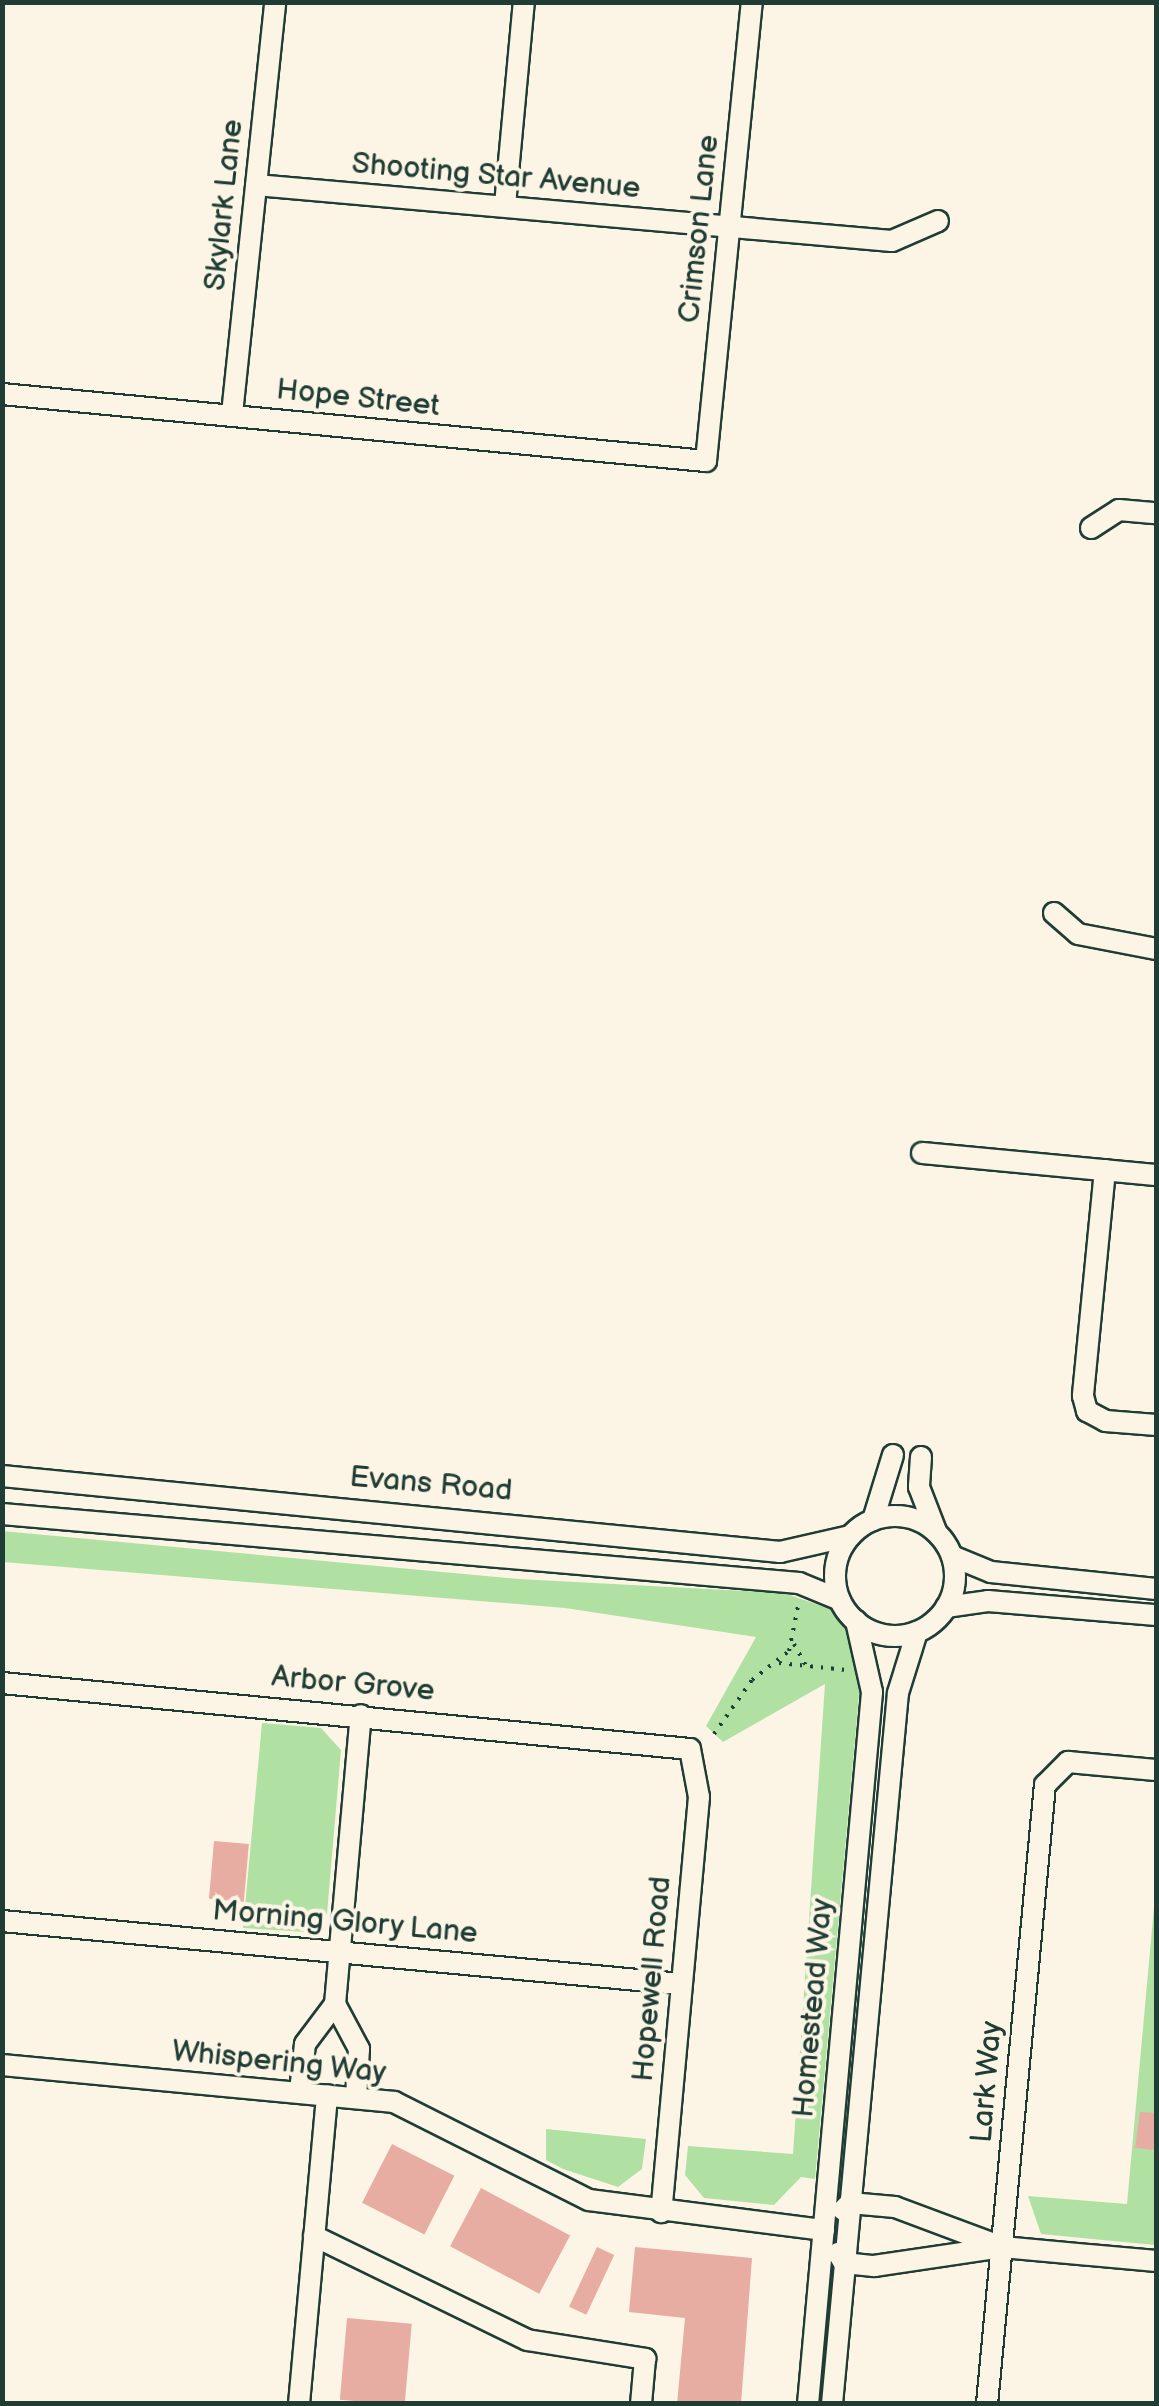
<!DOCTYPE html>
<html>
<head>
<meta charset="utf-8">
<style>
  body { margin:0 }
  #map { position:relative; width:1159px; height:2406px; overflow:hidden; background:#fcf5e5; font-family:"Balsamiq Sans",sans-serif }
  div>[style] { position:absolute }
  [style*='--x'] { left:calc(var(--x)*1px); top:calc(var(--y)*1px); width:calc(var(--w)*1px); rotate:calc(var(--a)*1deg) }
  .green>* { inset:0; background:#b0e1a2 }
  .building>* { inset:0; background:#e7ada3; transform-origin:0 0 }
  .path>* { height:4px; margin-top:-2px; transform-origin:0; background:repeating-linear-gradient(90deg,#1f3d34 0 2.5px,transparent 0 10.5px) }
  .roads { filter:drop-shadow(2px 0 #1f3d34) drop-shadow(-2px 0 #1f3d34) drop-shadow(0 2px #1f3d34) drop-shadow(0 -2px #1f3d34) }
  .minor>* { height:20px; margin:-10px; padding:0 10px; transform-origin:10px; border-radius:10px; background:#fcf5e5 }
  .minor>.ring { margin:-10px; padding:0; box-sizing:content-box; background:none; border:20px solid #fcf5e5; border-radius:50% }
  span { translate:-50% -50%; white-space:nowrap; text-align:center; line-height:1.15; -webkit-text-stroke:8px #fcf5e5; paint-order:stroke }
  .street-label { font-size:30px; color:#1f3d34 }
  .frame { position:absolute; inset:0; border:5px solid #1f3d34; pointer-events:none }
</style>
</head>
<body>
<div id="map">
  <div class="green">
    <i style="clip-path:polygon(2px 1531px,519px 1579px,784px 1593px,833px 1610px,850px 1633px,860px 1684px,815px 2179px,801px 2177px,774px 2205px,704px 2198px,685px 2175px,688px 2146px,793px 2154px,825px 1684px,723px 1742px,706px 1726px,756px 1637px,565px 1608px,3px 1562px)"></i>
    <i style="clip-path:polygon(262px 1723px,321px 1728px,341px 1750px,327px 1914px,306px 1932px,243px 1928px)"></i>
    <i style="clip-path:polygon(1156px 1885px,1155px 2245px,1041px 2234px,1028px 2196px,1127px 2204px)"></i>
    <i style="clip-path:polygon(546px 2129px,646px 2139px,642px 2169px,618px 2187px,563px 2169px,546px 2160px)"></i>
  </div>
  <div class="building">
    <i style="left:214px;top:1841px;width:35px;height:58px;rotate:5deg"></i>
    <i style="clip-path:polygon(1140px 2112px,1156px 2113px,1156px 2150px,1135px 2148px)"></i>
    <i style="left:392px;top:2144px;width:70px;height:66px;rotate:27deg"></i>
    <i style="left:481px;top:2188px;width:101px;height:66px;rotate:28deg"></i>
    <i style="left:597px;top:2247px;width:19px;height:66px;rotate:25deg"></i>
    <i style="clip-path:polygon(635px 2247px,752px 2258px,741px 2404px,677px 2404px,685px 2318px,629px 2312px)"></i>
    <i style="left:347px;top:2318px;width:65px;height:82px;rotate:5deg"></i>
  </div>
  <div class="path">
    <i style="--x:794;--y:1644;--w:25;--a:61"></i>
    <i style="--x:779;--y:1663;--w:68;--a:5.9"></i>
    <i style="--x:714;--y:1734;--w:66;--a:-54.9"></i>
    <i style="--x:752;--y:1680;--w:47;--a:-38.1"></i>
    <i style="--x:789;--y:1651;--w:46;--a:-78.7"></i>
  </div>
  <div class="roads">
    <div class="minor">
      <i style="--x:256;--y:185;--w:638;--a:5.03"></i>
      <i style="--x:892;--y:241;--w:50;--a:-23.5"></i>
      <i style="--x:505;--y:205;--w:204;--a:-84.7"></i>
      <i style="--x:2;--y:394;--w:707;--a:5.44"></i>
      <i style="--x:706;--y:461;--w:461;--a:-84.3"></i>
      <i style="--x:232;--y:414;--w:414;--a:-84"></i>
      <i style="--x:1091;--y:528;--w:33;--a:-33"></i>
      <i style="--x:1119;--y:510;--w:37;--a:5"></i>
      <i style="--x:1054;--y:913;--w:32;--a:41"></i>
      <i style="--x:1078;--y:934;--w:79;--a:10.9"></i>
      <i style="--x:922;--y:1153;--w:235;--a:5.4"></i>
      <i style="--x:1105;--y:1170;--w:227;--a:95.6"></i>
      <i style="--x:1083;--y:1396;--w:16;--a:75"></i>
      <i style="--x:1087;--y:1411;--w:21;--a:28"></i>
      <i style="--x:1106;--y:1421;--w:50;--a:4.6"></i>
      <i style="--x:921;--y:1457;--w:30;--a:94"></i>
      <i style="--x:919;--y:1487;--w:47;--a:68.9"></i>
      <i style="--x:2;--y:1476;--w:782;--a:5.58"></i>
      <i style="--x:780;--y:1552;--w:72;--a:-12.9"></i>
      <i style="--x:2;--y:1514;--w:800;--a:4.95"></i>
      <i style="--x:799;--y:1583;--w:44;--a:22.5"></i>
      <i class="ring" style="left:835px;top:1516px;width:100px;height:100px"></i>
      <i style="--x:873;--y:1520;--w:68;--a:-72.9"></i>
      <i style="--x:952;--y:1556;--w:42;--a:22.3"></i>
      <i style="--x:991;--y:1572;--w:166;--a:5.9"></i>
      <i style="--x:946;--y:1607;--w:42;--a:-8.1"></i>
      <i style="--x:988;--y:1601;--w:169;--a:4.8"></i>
      <i style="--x:2;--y:1683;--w:691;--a:5.48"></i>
      <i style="--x:690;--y:1749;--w:49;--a:79.4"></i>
      <i style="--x:699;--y:1797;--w:417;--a:95.2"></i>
      <i style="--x:2;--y:1921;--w:682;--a:5.3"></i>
      <i style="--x:335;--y:2004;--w:51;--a:61.9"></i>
      <i style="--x:359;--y:2049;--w:49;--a:93.5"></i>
      <i style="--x:2;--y:2065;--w:394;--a:5.4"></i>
      <i style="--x:394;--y:2102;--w:218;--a:26.7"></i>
      <i style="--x:589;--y:2200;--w:237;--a:7.3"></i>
      <i style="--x:300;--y:2092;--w:48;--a:-84.1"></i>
      <i style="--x:305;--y:2044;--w:50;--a:-53.1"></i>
      <i style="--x:335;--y:2004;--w:290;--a:-84.9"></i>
      <i style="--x:843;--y:2210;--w:10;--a:-45"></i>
      <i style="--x:850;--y:2203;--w:45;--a:5.1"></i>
      <i style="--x:895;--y:2207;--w:114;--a:20.5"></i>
      <i style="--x:314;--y:2236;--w:237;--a:26"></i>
      <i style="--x:527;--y:2340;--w:120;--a:9.1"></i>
      <i style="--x:645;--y:2359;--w:45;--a:95.1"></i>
      <i style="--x:838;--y:2253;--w:12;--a:59"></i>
      <i style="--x:844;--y:2263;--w:30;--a:6"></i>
      <i style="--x:874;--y:2266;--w:129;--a:-8.4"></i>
      <i style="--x:1002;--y:2247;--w:155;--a:5.2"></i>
      <i style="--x:299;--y:2404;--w:310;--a:-84.8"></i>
      <i style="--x:808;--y:2404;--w:715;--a:-84.86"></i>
      <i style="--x:872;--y:1692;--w:73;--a:-102.7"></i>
      <i style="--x:832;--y:2404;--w:714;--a:-84.7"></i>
      <i style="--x:898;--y:1693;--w:64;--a:-72.7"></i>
      <i style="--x:987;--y:2404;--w:622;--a:-84.65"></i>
      <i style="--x:1045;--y:1785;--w:33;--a:-45"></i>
      <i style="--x:1068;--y:1762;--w:88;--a:5.2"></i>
    </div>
  </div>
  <div class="street-label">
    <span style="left:496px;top:176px;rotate:5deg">Shooting Star Avenue</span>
    <span style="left:224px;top:205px;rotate:-84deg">Skylark Lane</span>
    <span style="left:699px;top:229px;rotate:-84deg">Crimson Lane</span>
    <span style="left:358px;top:398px;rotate:6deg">Hope Street</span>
    <span style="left:431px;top:1484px;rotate:5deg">Evans Road</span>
    <span style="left:353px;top:1684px;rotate:5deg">Arbor Grove</span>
    <span style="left:345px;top:1922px;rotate:5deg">Morning Glory Lane</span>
    <span style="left:652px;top:1979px;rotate:-85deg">Hopewell Road</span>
    <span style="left:813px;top:2008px;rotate:-85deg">Homestead Way</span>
    <span style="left:279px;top:2062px;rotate:6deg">Whispering Way</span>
    <span style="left:987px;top:2082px;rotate:-85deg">Lark Way</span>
  </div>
  <div class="frame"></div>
</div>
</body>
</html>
